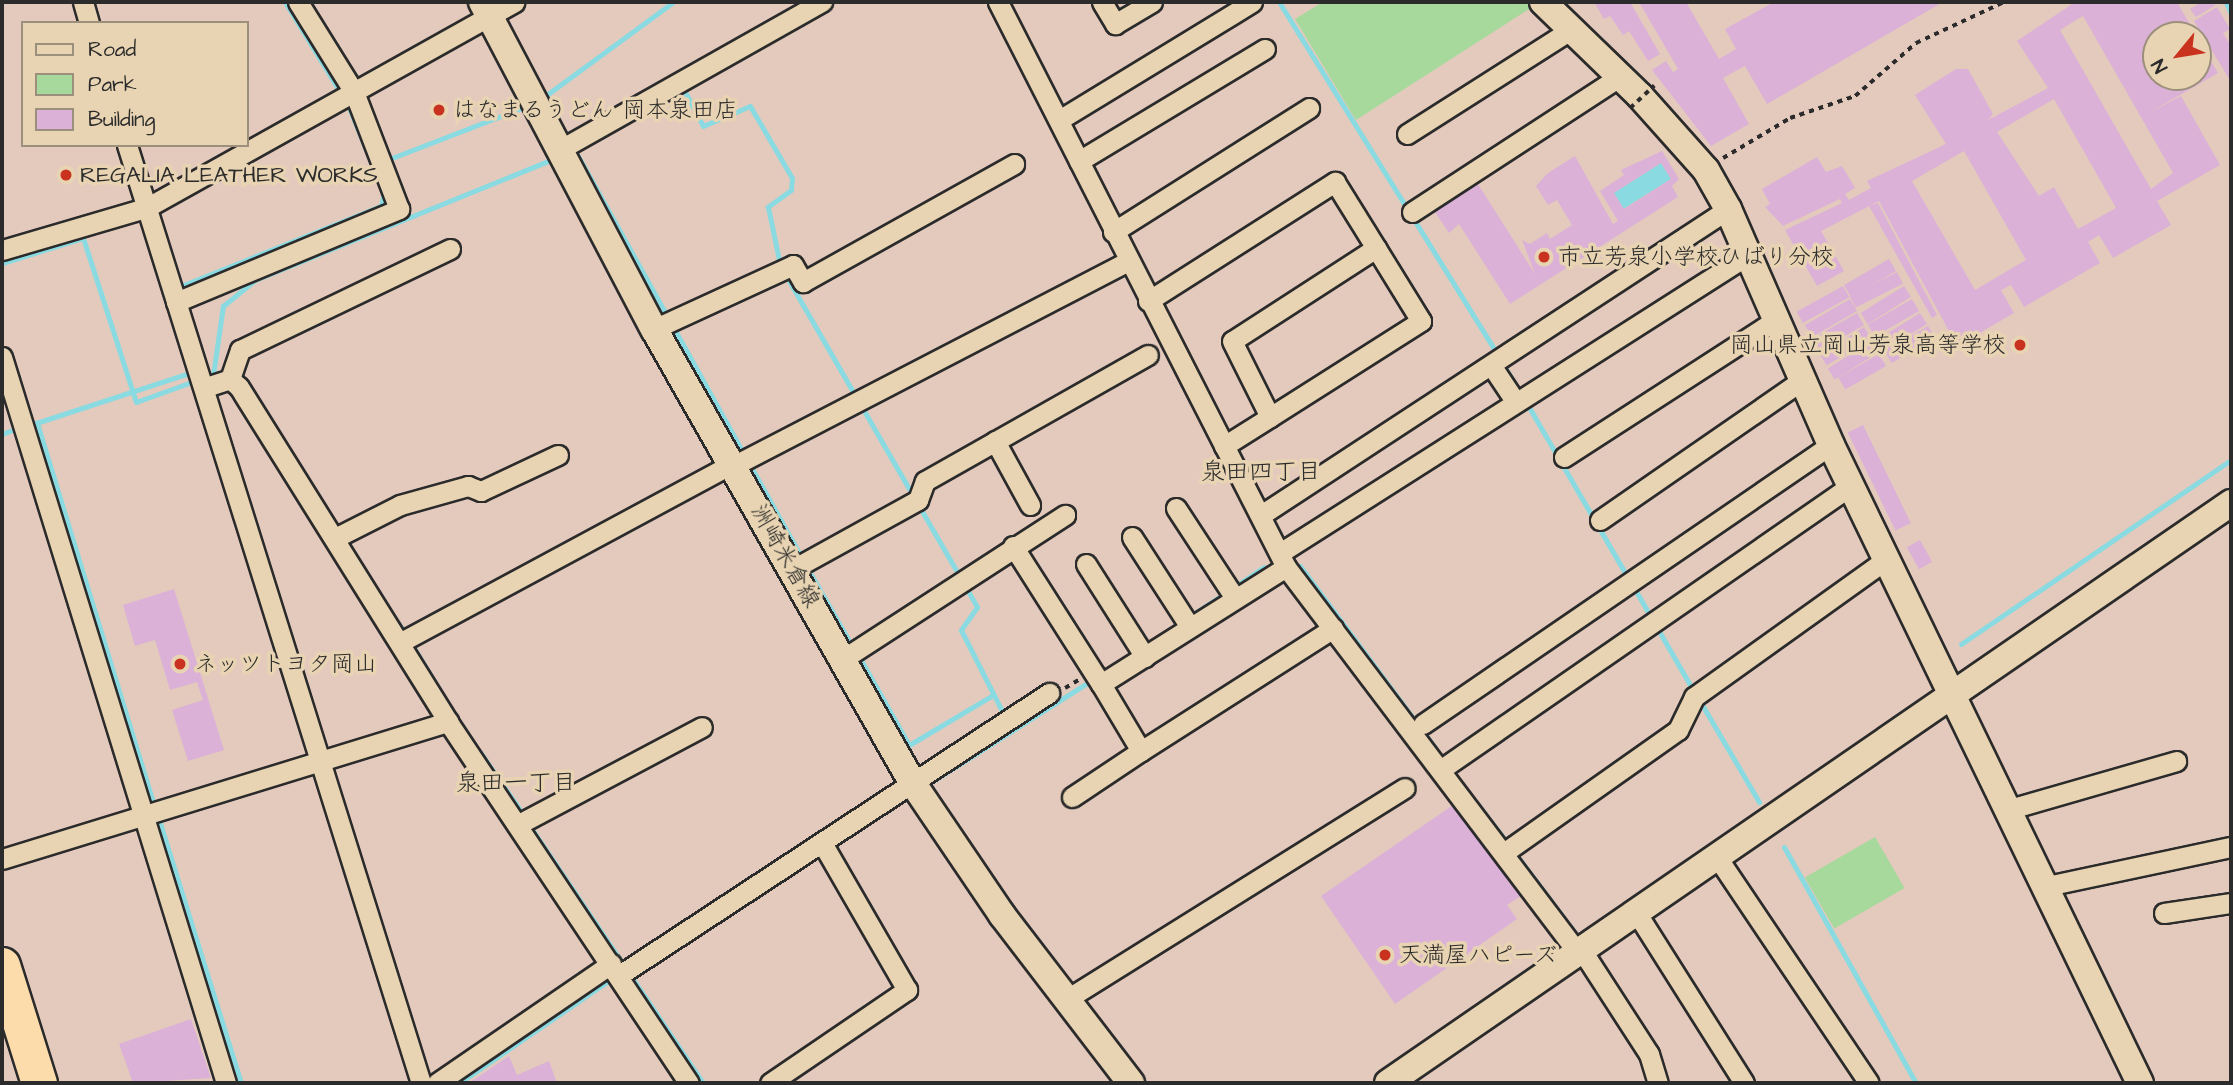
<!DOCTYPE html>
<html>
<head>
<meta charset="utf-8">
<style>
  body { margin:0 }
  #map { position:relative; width:2233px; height:1085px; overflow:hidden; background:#e4cabd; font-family:"Architects Daughter","Klee One",sans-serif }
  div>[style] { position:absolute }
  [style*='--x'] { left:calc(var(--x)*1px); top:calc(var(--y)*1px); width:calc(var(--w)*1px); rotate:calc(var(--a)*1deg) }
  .green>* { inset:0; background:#a6d99b; transform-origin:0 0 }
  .water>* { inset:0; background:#89dae1; transform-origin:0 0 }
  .stream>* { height:5px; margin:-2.5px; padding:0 2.5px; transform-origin:2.5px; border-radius:2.5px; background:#89dae1 }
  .building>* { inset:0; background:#dbb1d7; transform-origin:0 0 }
  .path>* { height:3.5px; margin-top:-1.75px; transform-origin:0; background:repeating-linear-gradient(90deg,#2b2b2b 0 5px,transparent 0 10px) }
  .roads { filter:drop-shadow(2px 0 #2b2b2b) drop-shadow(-2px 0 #2b2b2b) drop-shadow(0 2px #2b2b2b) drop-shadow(0 -2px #2b2b2b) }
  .street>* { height:19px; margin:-9.5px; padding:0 9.5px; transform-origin:9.5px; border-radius:9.5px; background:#e8d4b2 }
  .secondary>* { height:26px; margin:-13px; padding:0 13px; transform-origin:13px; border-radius:13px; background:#e8d4b2 }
  .highway>* { height:35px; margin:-17.5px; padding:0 17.5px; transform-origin:17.5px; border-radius:17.5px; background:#fddcac }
  .path-bridge>* { height:3.5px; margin-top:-1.75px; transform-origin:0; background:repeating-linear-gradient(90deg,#2b2b2b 0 5px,transparent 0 10px) }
  .dots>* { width:19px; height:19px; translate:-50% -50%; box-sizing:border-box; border:4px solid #e8d4b2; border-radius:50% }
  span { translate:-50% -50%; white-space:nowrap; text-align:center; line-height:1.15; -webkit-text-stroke:7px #e8d4b2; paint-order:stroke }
  .poi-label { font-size:23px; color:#2b2b2b }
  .left { translate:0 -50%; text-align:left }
  .right { translate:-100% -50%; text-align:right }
  .street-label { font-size:23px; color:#2b2b2b }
  .neighbourhood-label { font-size:24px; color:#2b2b2b }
  .frame { position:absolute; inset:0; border:4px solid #2b2b2b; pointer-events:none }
  .legend { position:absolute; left:21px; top:21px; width:228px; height:126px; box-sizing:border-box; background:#e8d4b2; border:2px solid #9c907c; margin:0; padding:9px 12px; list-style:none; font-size:21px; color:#2b2b2b }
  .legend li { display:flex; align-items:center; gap:14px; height:35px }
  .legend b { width:35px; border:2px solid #9c907c }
  .north { position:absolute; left:2142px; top:21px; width:70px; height:70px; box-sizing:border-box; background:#e8d4b2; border:2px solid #9c907c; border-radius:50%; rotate:240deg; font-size:19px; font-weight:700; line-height:28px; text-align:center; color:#2b2b2b }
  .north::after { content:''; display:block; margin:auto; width:24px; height:32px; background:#c8321e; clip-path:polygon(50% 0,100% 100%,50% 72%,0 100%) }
</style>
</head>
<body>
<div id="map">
  <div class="green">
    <i style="clip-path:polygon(1323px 2px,1529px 2px,1534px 6px,1356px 120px,1295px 19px)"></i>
    <i style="left:1875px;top:837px;width:59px;height:81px;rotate:60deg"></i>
  </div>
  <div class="water">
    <i style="left:1661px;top:163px;width:19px;height:56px;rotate:58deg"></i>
  </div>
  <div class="stream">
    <i style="--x:285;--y:2;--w:103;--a:58.5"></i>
    <i style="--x:1279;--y:2;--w:414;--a:58.2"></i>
    <i style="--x:2226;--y:2;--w:13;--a:67"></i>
    <i style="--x:685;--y:92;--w:38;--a:62"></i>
    <i style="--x:703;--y:126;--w:51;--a:-23.1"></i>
    <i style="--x:750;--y:106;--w:83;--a:59.7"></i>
    <i style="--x:792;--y:178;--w:12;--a:95"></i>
    <i style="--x:791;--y:190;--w:29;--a:144"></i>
    <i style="--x:768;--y:207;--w:59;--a:78.3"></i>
    <i style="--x:541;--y:99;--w:164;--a:-36.3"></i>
    <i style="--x:348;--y:105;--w:56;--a:68"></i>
    <i style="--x:578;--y:156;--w:459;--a:60.9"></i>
    <i style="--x:384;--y:161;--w:145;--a:-21.1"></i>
    <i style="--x:2;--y:263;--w:85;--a:-17.2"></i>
    <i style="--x:83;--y:238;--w:172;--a:72.1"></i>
    <i style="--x:136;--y:402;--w:65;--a:-19.8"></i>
    <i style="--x:785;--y:274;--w:350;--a:60"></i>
    <i style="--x:176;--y:288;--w:221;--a:-21.8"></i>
    <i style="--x:381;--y:206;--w:13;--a:-77"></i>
    <i style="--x:1502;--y:363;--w:25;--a:58"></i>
    <i style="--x:213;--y:375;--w:70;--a:-81.8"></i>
    <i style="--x:223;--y:306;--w:41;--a:-39.1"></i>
    <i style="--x:255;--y:280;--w:316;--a:-22.1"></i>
    <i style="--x:1526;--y:402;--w:203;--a:59.9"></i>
    <i style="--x:37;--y:423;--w:396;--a:73"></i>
    <i style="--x:33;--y:424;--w:164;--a:-18.1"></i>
    <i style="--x:189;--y:373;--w:6;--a:-108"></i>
    <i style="--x:2;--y:434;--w:9;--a:-21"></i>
    <i style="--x:1300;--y:566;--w:228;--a:53.4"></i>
    <i style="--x:809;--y:571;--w:83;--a:60.3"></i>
    <i style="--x:965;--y:586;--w:24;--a:60"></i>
    <i style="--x:977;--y:607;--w:28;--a:125"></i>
    <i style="--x:961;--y:630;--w:91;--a:63.2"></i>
    <i style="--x:1633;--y:586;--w:36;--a:60"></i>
    <i style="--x:391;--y:614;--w:25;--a:53"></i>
    <i style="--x:1189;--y:617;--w:90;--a:-33.7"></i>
    <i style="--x:1656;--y:626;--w:74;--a:60"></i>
    <i style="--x:411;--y:643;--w:91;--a:58.9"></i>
    <i style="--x:1961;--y:644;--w:327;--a:-34.3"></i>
    <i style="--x:862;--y:662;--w:95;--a:60.5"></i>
    <i style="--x:909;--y:745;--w:98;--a:-30.8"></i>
    <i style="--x:1701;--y:703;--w:115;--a:59.6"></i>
    <i style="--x:480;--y:752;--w:78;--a:55.5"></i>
    <i style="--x:930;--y:783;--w:193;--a:-32.5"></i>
    <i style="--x:1478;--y:805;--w:49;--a:52.4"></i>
    <i style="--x:160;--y:823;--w:272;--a:72.7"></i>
    <i style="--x:529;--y:825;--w:311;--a:56"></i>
    <i style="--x:1784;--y:847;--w:270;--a:60.8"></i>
    <i style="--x:1514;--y:852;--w:101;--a:53"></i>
    <i style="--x:459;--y:1083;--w:189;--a:-34.4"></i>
  </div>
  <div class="building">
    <i style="clip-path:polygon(1594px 2px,1630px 2px,1660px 54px,1648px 61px,1629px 31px,1623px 35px,1610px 16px,1604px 19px)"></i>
    <i style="clip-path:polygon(1639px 2px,1686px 2px,1719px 59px,1736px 49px,1725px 29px,1774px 2px,1943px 2px,1767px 104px,1745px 66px,1723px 78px,1749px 124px,1711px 146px,1652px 70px,1666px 61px,1673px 72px,1678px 69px)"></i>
    <i style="clip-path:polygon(evenodd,2075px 2px,2177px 2px,2196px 35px,2156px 35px,2156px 77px,2198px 77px,2198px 39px,2218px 73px,2147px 114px,2181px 96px,2220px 165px,2157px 201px,2171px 225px,2113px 258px,2099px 235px,2088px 242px,2100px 263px,2024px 307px,2011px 285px,2001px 290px,2014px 313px,1957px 346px,1879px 201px,1821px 231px,1844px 271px,1817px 286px,1785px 230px,1842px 203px,1840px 199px,1783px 226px,1765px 207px,1770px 204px,1762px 189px,1817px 157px,1826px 172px,1842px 166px,1855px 188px,1845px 194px,1849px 200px,1871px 188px,1867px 181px,1946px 144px,1915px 95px,1956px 69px,1968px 69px,1993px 114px,1988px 120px,2048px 88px,2017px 41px,2075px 2px,2083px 16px,2173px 173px,2151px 189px,2060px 30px,2083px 16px,2075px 2px,2054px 99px,2116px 208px,2078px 229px,2054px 187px,2039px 196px,1997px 132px,2054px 99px,2075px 2px,1964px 151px,2026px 260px,1975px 290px,1912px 181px,1964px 151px)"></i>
    <i style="clip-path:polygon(2202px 2px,2216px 5px,2196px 17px,2190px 9px)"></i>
    <i style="clip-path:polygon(2217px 7px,2230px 29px,2223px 33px,2231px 46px,2231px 82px,2194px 21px)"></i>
    <i style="clip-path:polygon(evenodd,1662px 151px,1679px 179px,1672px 186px,1678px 197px,1510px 304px,1459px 224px,1449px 233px,1435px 212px,1478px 184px,1535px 274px,1522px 240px,1530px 244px,1547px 233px,1550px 239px,1572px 225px,1557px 200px,1548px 205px,1536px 186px,1548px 173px,1575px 156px,1613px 224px,1618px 221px,1600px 191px,1624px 175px,1621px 170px,1662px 151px,1661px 163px,1671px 179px,1624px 209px,1614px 193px,1661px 163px)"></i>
    <i style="clip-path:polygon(1878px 203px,1937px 315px,1932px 318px,1869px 206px)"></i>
    <i style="left:1889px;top:259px;width:14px;height:52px;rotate:60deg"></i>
    <i style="left:1897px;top:272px;width:13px;height:53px;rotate:63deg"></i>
    <i style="left:1843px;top:286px;width:13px;height:53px;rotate:61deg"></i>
    <i style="left:1904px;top:286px;width:13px;height:51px;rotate:58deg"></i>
    <i style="left:1850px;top:299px;width:14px;height:52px;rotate:60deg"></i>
    <i style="left:1912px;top:299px;width:14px;height:51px;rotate:60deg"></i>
    <i style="left:1857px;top:313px;width:14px;height:52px;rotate:60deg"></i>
    <i style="left:1920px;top:313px;width:13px;height:50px;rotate:58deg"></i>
    <i style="left:1928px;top:326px;width:14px;height:50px;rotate:60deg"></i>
    <i style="left:1864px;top:327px;width:13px;height:52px;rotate:58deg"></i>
    <i style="left:1872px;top:341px;width:13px;height:52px;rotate:58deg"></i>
    <i style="left:1879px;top:354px;width:14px;height:47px;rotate:60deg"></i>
    <i style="left:1863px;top:425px;width:109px;height:17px;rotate:64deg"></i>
    <i style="left:1920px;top:540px;width:25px;height:15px;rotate:61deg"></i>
    <i style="clip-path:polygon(174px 589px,224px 750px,188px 761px,172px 710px,203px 700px,197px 682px,170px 690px,155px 640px,135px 646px,123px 605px)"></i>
    <i style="clip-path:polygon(1453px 805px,1524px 894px,1507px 905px,1517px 919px,1395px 1004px,1321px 896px)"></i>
    <i style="clip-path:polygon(191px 1019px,211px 1078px,133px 1083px,119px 1044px)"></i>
    <i style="clip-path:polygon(509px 1056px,517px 1075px,549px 1061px,557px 1083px,469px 1083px)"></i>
  </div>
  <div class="path">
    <i style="--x:1723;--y:158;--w:78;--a:-30.8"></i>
    <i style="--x:1790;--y:118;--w:69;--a:-18.7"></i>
    <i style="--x:1855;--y:96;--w:81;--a:-41"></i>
    <i style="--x:1916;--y:43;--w:97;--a:-25"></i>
    <i style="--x:1065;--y:688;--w:17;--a:-31"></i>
  </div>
  <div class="roads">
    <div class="street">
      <i style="--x:83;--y:2;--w:22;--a:74"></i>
      <i style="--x:998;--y:2;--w:634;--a:62.99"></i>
      <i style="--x:1286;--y:567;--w:483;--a:52.9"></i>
      <i style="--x:1102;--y:2;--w:26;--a:59"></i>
      <i style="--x:1115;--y:24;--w:43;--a:-30.7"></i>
      <i style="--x:1059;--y:120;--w:226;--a:-31.4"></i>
      <i style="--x:1407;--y:134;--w:196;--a:-32.5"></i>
      <i style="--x:127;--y:145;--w:983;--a:72.6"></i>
      <i style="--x:559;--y:150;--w:302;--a:-29.4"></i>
      <i style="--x:1079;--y:161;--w:217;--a:-31.1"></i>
      <i style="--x:1412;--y:212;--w:249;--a:-33.1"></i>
      <i style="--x:1113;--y:232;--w:232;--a:-32.3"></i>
      <i style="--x:2;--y:250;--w:150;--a:-16.3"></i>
      <i style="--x:146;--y:208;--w:422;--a:-29.2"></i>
      <i style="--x:1148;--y:301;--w:222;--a:-32.5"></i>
      <i style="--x:1335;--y:182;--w:78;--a:58.2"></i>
      <i style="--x:176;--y:302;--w:242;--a:-22.6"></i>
      <i style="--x:399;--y:209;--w:125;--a:-111"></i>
      <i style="--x:354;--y:92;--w:106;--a:-121.9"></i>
      <i style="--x:654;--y:329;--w:153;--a:-24.7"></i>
      <i style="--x:793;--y:265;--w:20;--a:60"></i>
      <i style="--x:803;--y:282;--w:242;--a:-29.2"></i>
      <i style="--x:2;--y:357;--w:760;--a:72.85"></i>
      <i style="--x:1491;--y:365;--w:43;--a:56.3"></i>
      <i style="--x:230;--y:379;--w:31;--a:-71"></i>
      <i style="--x:240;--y:350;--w:233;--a:-25.7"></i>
      <i style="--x:206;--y:387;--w:25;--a:-18"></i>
      <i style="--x:230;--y:379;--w:12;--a:42"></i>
      <i style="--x:239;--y:387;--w:395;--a:58"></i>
      <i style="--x:448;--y:722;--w:434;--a:56.3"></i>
      <i style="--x:995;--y:441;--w:73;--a:61.3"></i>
      <i style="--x:1224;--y:446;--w:54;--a:-32.2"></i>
      <i style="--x:1270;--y:417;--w:179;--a:-32.4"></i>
      <i style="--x:1421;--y:321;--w:86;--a:-121.7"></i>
      <i style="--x:1376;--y:248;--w:171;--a:147.1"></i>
      <i style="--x:1232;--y:341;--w:85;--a:63.4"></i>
      <i style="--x:1564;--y:457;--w:254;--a:-32.9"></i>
      <i style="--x:733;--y:466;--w:444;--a:-27.4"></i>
      <i style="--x:1176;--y:508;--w:108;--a:56.8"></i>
      <i style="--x:1261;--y:515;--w:558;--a:-33.23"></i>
      <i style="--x:1600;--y:520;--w:248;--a:-34.7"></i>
      <i style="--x:1132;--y:537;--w:107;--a:57.2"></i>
      <i style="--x:335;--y:538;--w:73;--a:-26.9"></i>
      <i style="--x:400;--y:505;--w:71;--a:-15.6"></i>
      <i style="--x:468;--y:486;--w:14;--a:21"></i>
      <i style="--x:481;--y:491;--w:85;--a:-25.1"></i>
      <i style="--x:1013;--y:546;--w:164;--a:57.5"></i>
      <i style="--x:1283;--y:551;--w:551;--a:-32.48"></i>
      <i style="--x:1086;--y:564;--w:110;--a:57.6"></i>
      <i style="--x:1286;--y:567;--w:219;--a:147.7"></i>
      <i style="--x:1101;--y:684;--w:78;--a:59.2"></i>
      <i style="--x:1141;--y:751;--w:228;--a:-32.6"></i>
      <i style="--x:793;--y:569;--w:143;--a:-28.9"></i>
      <i style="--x:918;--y:500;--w:20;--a:-70"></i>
      <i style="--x:925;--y:481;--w:256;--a:-29.5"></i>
      <i style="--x:401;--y:642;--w:376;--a:-28.3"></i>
      <i style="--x:843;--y:659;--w:265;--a:-33"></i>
      <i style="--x:1423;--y:724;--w:494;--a:-34.4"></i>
      <i style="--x:1443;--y:768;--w:497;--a:-34.7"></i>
      <i style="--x:1072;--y:797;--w:83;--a:-33.7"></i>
      <i style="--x:2010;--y:809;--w:173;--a:-16.1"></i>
      <i style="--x:517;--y:825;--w:209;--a:-27.9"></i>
      <i style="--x:1505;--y:852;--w:212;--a:-35.2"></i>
      <i style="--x:1678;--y:730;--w:37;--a:-64"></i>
      <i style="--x:1694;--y:697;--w:237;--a:-35.6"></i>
      <i style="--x:1717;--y:857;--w:272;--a:56.1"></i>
      <i style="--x:2;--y:859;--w:467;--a:-17.1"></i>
      <i style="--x:2047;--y:886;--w:188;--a:-12"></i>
      <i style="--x:1636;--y:912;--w:202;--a:57.7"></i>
      <i style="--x:2164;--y:913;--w:68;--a:-8.5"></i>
      <i style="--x:1581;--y:949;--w:125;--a:57.1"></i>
      <i style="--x:1649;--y:1054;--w:30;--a:73"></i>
      <i style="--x:618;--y:976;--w:516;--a:-33.29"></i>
      <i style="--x:1067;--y:999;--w:398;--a:-32"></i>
      <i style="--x:437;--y:1083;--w:211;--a:-34.4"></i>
      <i style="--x:770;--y:1083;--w:166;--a:-34.2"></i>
      <i style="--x:907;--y:990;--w:170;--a:-120"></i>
    </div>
    <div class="secondary">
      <i style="--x:482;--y:2;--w:369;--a:62.3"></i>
      <i style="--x:654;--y:329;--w:521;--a:60.34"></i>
      <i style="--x:912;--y:782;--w:161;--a:55.9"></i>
      <i style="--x:1002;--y:915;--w:212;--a:52.5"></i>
      <i style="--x:1543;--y:2;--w:135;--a:44.1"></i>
      <i style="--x:1640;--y:96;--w:99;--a:48.3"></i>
      <i style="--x:1706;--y:170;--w:45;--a:60.6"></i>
      <i style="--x:1728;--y:209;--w:257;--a:66.4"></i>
      <i style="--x:1831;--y:445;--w:709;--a:64.16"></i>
      <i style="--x:1388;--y:1083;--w:1023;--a:-34.53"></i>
    </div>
    <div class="highway">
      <i style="--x:2;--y:965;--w:124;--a:72.6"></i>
    </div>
  </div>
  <div class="path-bridge">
    <i style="--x:1630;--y:108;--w:33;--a:-43"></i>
  </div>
  <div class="dots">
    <i style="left:439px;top:110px;background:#c8321e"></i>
    <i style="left:66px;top:175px;background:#c8321e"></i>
    <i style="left:1544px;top:257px;background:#c8321e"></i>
    <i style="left:2020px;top:345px;background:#c8321e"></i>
    <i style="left:180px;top:664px;background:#c8321e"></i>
    <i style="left:1385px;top:955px;background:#c8321e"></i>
  </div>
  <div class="poi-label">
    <span class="left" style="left:453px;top:110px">はなまるうどん 岡本泉田店</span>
    <span class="left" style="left:80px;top:175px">REGALIA LEATHER WORKS</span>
    <span class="left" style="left:1558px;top:257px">市立芳泉小学校ひばり分校</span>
    <span class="right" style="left:2006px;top:345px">岡山県立岡山芳泉高等学校</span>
    <span class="left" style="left:194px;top:664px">ネッツトヨタ岡山</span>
    <span class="left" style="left:1399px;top:955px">天満屋ハピーズ</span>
  </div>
  <div class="street-label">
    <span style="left:785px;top:556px;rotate:60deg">洲崎米倉線</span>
  </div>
  <div class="neighbourhood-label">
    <span style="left:1261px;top:473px">泉田四丁目</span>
    <span style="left:516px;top:784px">泉田一丁目</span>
  </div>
  <div class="frame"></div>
  <ul class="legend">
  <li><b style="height:9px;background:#e8d4b2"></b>Road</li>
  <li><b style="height:19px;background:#a6d99b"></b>Park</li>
  <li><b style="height:19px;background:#dbb1d7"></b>Building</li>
  </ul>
  <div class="north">N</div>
</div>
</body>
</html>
